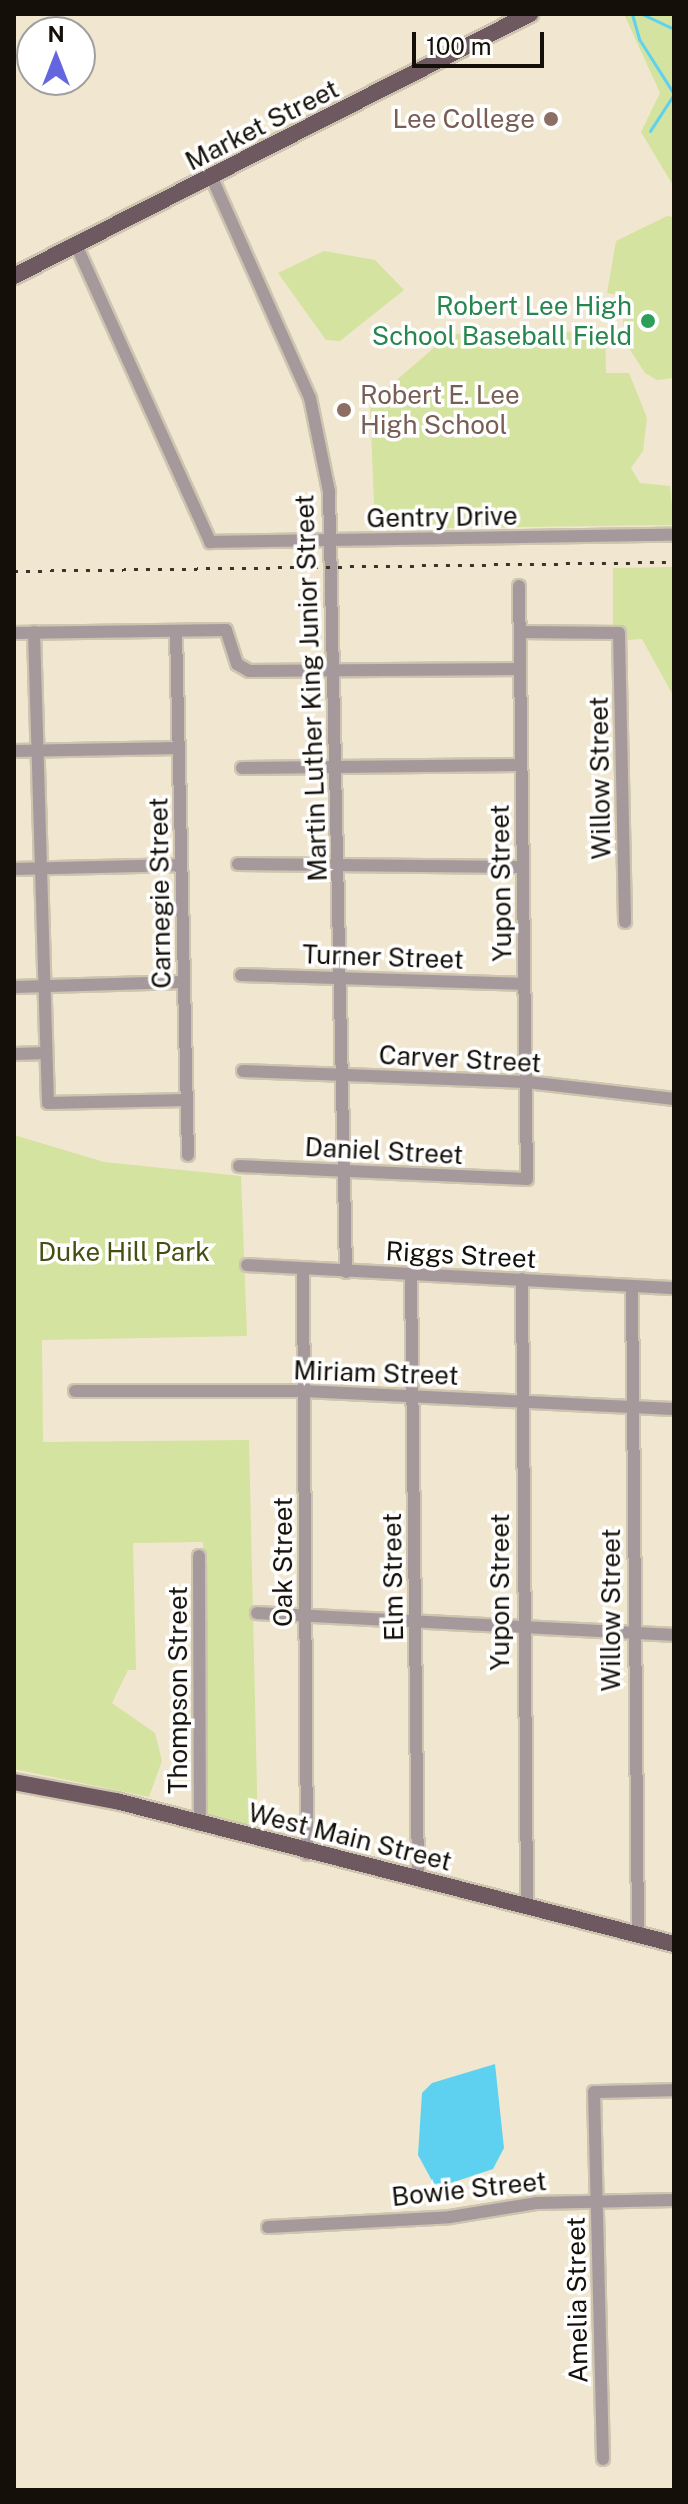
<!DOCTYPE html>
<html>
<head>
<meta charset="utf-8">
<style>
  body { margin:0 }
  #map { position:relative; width:688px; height:2504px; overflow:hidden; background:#f1e7d0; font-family:"Public Sans",sans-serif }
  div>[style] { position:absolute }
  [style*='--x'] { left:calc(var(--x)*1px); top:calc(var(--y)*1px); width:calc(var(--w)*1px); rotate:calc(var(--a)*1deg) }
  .green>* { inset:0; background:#d4e39f }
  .water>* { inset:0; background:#5fd1f0 }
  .stream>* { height:3px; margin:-1.5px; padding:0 1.5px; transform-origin:1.5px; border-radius:1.5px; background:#5fd1f0 }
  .roads { filter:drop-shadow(2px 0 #cec5b0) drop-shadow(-2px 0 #cec5b0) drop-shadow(0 2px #cec5b0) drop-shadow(0 -2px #cec5b0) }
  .minor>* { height:12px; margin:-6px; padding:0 6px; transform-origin:6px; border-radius:6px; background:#a5999c }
  .major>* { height:16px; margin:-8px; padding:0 8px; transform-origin:8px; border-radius:8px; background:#6d595f }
  .rail>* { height:3px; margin-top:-1.5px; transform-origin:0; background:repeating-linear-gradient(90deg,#3a352b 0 4px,transparent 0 12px) }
  .dots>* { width:22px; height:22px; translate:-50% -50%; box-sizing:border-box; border:4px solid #fff; border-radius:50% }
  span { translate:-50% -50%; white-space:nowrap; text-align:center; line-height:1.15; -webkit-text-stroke:7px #fff; paint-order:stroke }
  .education-label { font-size:26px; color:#785e54 }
  .right { translate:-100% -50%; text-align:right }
  .left { translate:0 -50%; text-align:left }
  .street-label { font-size:26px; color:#141009 }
  .leisure-label { font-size:26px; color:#27864d }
  .park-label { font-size:26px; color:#454f10 }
  .frame { position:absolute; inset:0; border:16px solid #141009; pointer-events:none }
  .north { position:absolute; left:16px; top:16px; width:80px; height:80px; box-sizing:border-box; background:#fff; border:2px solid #a19f9d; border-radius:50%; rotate:0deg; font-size:22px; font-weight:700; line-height:32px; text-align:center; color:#141009 }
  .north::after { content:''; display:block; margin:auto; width:28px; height:36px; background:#6466df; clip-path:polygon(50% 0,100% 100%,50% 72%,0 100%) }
  .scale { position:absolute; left:412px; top:32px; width:132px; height:36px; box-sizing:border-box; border:4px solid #141009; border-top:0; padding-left:10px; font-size:24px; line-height:28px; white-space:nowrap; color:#141009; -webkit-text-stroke:6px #fff; paint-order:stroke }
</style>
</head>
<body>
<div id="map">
  <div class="green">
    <i style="clip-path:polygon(624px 14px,674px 14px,674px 187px,641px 132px,660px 93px)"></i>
    <i style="clip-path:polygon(667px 216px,674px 217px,674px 378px,657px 380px,645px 373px,628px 347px,618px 295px,607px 293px,616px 241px)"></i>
    <i style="clip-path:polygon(324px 251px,375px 260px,404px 290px,340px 341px,326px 340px,278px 273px)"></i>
    <i style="clip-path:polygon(605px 331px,606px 373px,629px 373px,647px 418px,643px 451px,631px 468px,640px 483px,670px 486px,674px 525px,375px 529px,370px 403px,450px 334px)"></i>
    <i style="clip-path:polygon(674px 567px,674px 697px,642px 639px,626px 640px,613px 627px,613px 568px)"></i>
    <i style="clip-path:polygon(14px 1135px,104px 1162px,241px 1176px,247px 1336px,42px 1340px,43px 1442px,249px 1440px,258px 1831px,204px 1815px,203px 1542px,133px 1543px,136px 1670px,128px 1670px,112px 1703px,155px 1733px,162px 1761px,149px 1797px,14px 1769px)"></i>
  </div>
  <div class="water">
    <i style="clip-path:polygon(495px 2064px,504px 2148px,493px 2169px,436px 2188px,418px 2155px,422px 2093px,432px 2083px)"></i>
  </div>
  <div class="stream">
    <i style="--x:632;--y:14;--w:26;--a:74"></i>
    <i style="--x:639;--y:39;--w:65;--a:57.5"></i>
    <i style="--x:674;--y:94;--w:44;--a:123"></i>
    <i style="--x:642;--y:14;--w:35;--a:25"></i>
  </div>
  <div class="roads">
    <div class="minor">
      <i style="--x:212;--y:178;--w:241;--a:66"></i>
      <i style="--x:310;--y:398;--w:95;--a:78.5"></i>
      <i style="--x:329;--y:491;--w:781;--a:88.75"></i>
      <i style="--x:77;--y:247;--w:324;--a:65.7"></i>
      <i style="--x:210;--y:542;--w:464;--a:-0.9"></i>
      <i style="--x:176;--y:631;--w:524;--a:88.69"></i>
      <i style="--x:34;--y:632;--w:471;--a:88.3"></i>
      <i style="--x:48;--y:1103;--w:139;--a:-1.2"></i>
      <i style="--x:520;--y:632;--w:99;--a:0.6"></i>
      <i style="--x:619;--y:633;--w:289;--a:88.8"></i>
      <i style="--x:14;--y:633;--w:212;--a:-0.8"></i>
      <i style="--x:226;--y:630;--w:36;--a:72"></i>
      <i style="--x:237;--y:664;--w:14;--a:30"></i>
      <i style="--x:249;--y:671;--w:271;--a:-0.4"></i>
      <i style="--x:14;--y:751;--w:165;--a:-1"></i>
      <i style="--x:242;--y:768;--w:279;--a:-0.6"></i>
      <i style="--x:238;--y:864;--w:284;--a:0.6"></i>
      <i style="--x:14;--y:869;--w:167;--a:-1.4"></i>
      <i style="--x:241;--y:975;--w:283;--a:1.8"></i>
      <i style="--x:14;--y:987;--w:170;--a:-1.7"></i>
      <i style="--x:14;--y:1054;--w:32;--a:-2"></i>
      <i style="--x:243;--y:1071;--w:284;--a:2.2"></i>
      <i style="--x:527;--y:1082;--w:148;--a:6.6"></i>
      <i style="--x:239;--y:1166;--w:288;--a:2.6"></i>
      <i style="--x:527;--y:1179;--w:593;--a:-90.77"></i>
      <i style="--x:247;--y:1265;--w:428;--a:3.1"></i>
      <i style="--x:303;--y:1270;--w:584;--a:89.61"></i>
      <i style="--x:411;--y:1274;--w:606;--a:89.34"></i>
      <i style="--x:522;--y:1279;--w:625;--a:89.54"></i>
      <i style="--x:632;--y:1286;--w:647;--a:89.47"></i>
      <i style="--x:75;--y:1391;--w:229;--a:0"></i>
      <i style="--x:304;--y:1391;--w:370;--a:2.8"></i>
      <i style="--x:199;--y:1556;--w:269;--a:89.8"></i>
      <i style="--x:257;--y:1613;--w:418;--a:3"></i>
      <i style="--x:268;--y:2227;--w:182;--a:-3.1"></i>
      <i style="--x:450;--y:2217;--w:87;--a:-9.2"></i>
      <i style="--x:536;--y:2203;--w:138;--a:-1.2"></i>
      <i style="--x:603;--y:2459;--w:367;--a:-91.4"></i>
      <i style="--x:594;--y:2092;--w:80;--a:-1.4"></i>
    </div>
    <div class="major">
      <i style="--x:14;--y:276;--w:579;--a:-26.92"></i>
      <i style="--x:14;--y:1782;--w:104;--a:10.6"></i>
      <i style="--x:116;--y:1801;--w:576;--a:14.37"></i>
    </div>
  </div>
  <div class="rail">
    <i style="--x:14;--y:571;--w:660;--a:-0.78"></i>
  </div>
  <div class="dots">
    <i style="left:551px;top:119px;background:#8d6e63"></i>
    <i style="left:648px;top:321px;background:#2e9e5b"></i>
    <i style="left:344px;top:410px;background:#8d6e63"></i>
  </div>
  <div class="education-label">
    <span class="right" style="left:535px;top:119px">Lee College</span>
    <span class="left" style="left:360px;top:410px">Robert E. Lee<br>High School</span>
  </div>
  <div class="street-label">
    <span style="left:262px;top:125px;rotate:-27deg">Market Street</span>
    <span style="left:442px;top:517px;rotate:-1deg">Gentry Drive</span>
    <span style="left:311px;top:688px;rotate:-92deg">Martin Luther King Junior Street</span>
    <span style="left:600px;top:778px;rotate:-91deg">Willow Street</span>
    <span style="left:501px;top:883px;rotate:-91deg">Yupon Street</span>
    <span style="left:160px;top:893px;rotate:-91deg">Carnegie Street</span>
    <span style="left:383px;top:957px;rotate:2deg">Turner Street</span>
    <span style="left:460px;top:1059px;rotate:3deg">Carver Street</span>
    <span style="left:384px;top:1151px;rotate:3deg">Daniel Street</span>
    <span style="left:461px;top:1255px;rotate:3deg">Riggs Street</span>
    <span style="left:376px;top:1373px;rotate:2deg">Miriam Street</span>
    <span style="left:283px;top:1562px;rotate:-90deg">Oak Street</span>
    <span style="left:393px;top:1577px;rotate:-91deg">Elm Street</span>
    <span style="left:500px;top:1592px;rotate:-90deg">Yupon Street</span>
    <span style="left:611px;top:1610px;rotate:-90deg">Willow Street</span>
    <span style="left:178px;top:1690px;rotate:-90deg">Thompson Street</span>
    <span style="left:350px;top:1837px;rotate:14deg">West Main Street</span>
    <span style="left:469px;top:2189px;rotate:-6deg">Bowie Street</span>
    <span style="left:577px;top:2300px;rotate:-91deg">Amelia Street</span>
  </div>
  <div class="leisure-label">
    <span class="right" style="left:632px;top:321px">Robert Lee High<br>School Baseball Field</span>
  </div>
  <div class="park-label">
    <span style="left:124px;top:1252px">Duke Hill Park</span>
  </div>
  <div class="frame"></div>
  <div class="north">N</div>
  <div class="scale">100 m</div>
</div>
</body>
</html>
